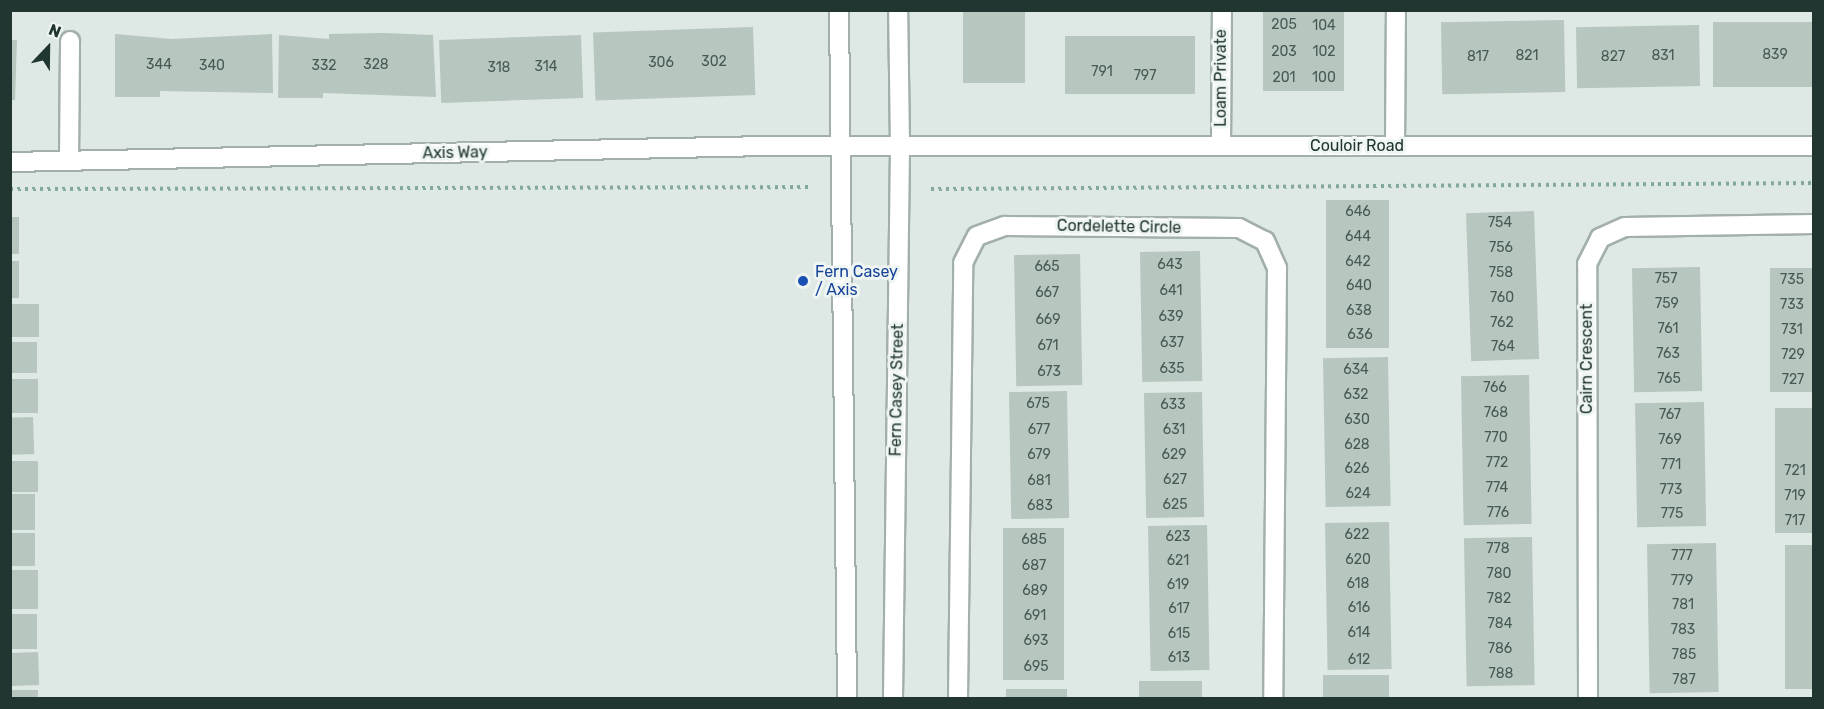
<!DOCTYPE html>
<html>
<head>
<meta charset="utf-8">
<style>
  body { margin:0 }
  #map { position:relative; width:1824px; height:709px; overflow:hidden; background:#dee8e4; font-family:Rubik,sans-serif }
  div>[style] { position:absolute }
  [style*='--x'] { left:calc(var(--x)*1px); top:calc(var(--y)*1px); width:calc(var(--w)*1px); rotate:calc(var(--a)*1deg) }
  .building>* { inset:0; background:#b7c6bf; transform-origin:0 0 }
  .path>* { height:4px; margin-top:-2px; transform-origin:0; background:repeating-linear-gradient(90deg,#82a99c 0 3px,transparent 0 7.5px) }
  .roads { filter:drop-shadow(2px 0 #a2afaa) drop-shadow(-2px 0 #a2afaa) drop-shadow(0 2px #a2afaa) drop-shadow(0 -2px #a2afaa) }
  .minor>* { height:18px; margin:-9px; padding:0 9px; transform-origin:9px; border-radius:9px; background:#fff }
  .dots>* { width:16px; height:16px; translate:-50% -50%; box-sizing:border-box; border:3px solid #eef5f2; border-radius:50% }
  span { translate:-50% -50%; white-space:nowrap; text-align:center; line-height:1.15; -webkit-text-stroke:6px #eef5f2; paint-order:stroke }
  .number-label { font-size:14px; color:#465a54 }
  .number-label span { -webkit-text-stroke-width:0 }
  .street-label { font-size:16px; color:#213630 }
  .transit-label { font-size:16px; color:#164399 }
  .left { translate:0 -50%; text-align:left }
  .frame { position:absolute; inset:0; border:12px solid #213630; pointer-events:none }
  .north { position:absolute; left:18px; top:18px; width:60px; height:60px; -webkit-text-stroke:4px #eef5f2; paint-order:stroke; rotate:22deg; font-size:16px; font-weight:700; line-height:24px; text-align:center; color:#213630 }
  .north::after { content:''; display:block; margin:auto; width:21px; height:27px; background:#213630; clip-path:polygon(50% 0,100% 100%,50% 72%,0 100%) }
</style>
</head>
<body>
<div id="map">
  <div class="building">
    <i style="left:963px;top:10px;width:62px;height:73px"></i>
    <i style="left:1263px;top:10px;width:81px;height:81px"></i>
    <i style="left:1564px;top:20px;width:72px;height:123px;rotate:89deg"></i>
    <i style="left:1814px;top:22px;width:65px;height:101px;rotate:90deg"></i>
    <i style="left:1699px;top:25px;width:61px;height:123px;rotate:89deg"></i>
    <i style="left:753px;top:27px;width:68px;height:160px;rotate:88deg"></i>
    <i style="clip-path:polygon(383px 33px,433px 35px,436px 97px,323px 93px,323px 98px,278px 98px,279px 35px,329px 39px,329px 34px)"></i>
    <i style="clip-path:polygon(115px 34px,172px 39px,272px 34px,273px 93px,160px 91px,160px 97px,115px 97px)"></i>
    <i style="left:581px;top:35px;width:63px;height:142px;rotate:88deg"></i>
    <i style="left:1065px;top:36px;width:130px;height:58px"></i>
    <i style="clip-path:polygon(10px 40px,17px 40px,15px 100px,10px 100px)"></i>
    <i style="left:1326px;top:200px;width:63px;height:148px"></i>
    <i style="left:1534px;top:211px;width:148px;height:68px;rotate:88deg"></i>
    <i style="left:10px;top:217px;width:9px;height:37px"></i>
    <i style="left:1200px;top:251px;width:130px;height:60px;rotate:89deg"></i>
    <i style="left:1080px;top:254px;width:131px;height:66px;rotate:89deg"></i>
    <i style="left:10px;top:261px;width:9px;height:37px"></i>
    <i style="left:1700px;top:267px;width:124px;height:68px;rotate:89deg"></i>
    <i style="left:1770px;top:268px;width:44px;height:124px"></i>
    <i style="left:10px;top:304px;width:29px;height:33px"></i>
    <i style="left:10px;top:342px;width:27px;height:31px"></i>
    <i style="left:1388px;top:357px;width:149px;height:65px;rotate:89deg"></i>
    <i style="left:1529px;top:375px;width:149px;height:68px;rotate:89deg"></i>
    <i style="left:10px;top:379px;width:28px;height:34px"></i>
    <i style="left:1067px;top:391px;width:127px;height:58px;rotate:89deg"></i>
    <i style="left:1202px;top:392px;width:125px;height:58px;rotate:89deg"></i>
    <i style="left:1704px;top:402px;width:124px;height:69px;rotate:89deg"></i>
    <i style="left:1814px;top:408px;width:125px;height:39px;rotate:90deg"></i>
    <i style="left:33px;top:417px;width:37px;height:23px;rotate:88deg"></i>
    <i style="left:10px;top:461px;width:28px;height:31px"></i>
    <i style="left:35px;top:494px;width:36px;height:25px;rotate:90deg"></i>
    <i style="left:1389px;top:522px;width:147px;height:64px;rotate:89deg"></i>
    <i style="left:1207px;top:525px;width:145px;height:59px;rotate:89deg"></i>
    <i style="left:1003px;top:528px;width:61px;height:152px"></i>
    <i style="left:10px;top:533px;width:25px;height:33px"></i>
    <i style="left:1532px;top:537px;width:148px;height:68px;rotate:89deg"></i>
    <i style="left:1716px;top:543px;width:149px;height:69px;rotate:89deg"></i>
    <i style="left:1785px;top:545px;width:29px;height:144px"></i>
    <i style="left:10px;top:570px;width:28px;height:39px"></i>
    <i style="left:10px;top:614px;width:27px;height:35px"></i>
    <i style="left:38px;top:652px;width:33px;height:28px;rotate:88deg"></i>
    <i style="left:1323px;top:675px;width:66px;height:23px"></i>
    <i style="left:1139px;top:681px;width:63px;height:17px"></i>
    <i style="left:1006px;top:689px;width:61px;height:9px"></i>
    <i style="left:10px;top:690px;width:28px;height:8px"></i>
  </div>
  <div class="path">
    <i style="--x:10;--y:189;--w:799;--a:-0.14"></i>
    <i style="--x:931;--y:189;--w:883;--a:-0.39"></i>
  </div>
  <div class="roads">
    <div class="minor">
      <i style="--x:839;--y:10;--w:688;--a:89.33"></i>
      <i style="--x:1221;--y:146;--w:136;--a:-89.6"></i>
      <i style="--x:1395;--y:146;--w:136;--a:-89.6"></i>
      <i style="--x:69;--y:161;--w:120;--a:-89.5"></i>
      <i style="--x:10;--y:162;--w:757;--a:-1.21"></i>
      <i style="--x:767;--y:146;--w:1047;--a:0"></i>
      <i style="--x:893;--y:698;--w:553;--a:-89.27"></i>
      <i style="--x:900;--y:145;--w:135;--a:-90.8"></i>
      <i style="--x:958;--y:698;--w:435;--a:-89.3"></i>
      <i style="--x:963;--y:263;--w:30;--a:-63"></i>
      <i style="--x:977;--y:236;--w:30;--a:-20"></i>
      <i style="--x:1005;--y:226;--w:234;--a:0.5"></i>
      <i style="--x:1239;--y:228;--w:29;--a:27"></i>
      <i style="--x:1265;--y:241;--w:30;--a:66"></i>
      <i style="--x:1277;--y:268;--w:430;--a:90.5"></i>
      <i style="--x:1588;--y:698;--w:434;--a:-90.1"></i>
      <i style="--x:1587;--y:264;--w:29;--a:-63"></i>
      <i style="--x:1600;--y:238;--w:27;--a:-24"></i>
      <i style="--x:1625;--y:227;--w:189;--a:-0.9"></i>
    </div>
  </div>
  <div class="dots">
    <i style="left:803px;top:281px;background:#1a4fb4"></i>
  </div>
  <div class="number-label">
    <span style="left:1284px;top:25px">205</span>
    <span style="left:1324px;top:26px">104</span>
    <span style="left:1284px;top:52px">203</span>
    <span style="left:1324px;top:52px">102</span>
    <span style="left:1775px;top:55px">839</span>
    <span style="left:1527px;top:56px">821</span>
    <span style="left:1663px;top:56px">831</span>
    <span style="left:1478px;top:57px">817</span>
    <span style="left:1613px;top:57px">827</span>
    <span style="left:714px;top:62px">302</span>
    <span style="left:661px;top:63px">306</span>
    <span style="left:159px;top:65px">344</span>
    <span style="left:376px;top:65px">328</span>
    <span style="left:212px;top:66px">340</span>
    <span style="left:324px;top:66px">332</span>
    <span style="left:546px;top:67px">314</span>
    <span style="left:499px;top:68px">318</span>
    <span style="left:1102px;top:72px">791</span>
    <span style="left:1145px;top:76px">797</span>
    <span style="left:1284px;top:78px">201</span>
    <span style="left:1324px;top:78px">100</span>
    <span style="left:1358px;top:212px">646</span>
    <span style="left:1500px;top:223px">754</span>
    <span style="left:1358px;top:237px">644</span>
    <span style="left:1501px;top:248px">756</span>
    <span style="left:1358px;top:262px">642</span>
    <span style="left:1170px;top:265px">643</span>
    <span style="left:1047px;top:267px">665</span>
    <span style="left:1501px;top:273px">758</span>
    <span style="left:1666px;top:279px">757</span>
    <span style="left:1792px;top:280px">735</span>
    <span style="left:1359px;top:286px">640</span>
    <span style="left:1171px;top:291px">641</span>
    <span style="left:1047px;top:293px">667</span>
    <span style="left:1502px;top:298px">760</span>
    <span style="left:1667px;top:304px">759</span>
    <span style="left:1792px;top:305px">733</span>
    <span style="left:1359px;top:311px">638</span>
    <span style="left:1171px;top:317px">639</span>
    <span style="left:1048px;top:320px">669</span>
    <span style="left:1502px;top:323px">762</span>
    <span style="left:1668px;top:329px">761</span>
    <span style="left:1792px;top:330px">731</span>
    <span style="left:1360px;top:335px">636</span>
    <span style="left:1172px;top:343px">637</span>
    <span style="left:1048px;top:346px">671</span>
    <span style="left:1503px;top:347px">764</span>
    <span style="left:1668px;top:354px">763</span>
    <span style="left:1793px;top:355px">729</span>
    <span style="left:1172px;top:369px">635</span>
    <span style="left:1356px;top:370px">634</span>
    <span style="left:1049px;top:372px">673</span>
    <span style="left:1669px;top:379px">765</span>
    <span style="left:1793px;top:380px">727</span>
    <span style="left:1495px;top:388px">766</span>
    <span style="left:1356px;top:395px">632</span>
    <span style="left:1038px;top:404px">675</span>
    <span style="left:1173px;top:405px">633</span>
    <span style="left:1496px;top:413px">768</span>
    <span style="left:1670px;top:415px">767</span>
    <span style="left:1357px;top:420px">630</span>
    <span style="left:1039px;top:430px">677</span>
    <span style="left:1174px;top:430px">631</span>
    <span style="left:1496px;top:438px">770</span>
    <span style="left:1670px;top:440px">769</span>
    <span style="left:1357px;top:445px">628</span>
    <span style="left:1039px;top:455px">679</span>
    <span style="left:1174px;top:455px">629</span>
    <span style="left:1497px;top:463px">772</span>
    <span style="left:1671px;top:465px">771</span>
    <span style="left:1357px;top:469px">626</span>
    <span style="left:1795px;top:471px">721</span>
    <span style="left:1175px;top:480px">627</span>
    <span style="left:1039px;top:481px">681</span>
    <span style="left:1497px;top:488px">774</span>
    <span style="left:1671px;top:490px">773</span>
    <span style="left:1358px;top:494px">624</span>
    <span style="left:1795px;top:496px">719</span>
    <span style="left:1175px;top:505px">625</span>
    <span style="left:1040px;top:506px">683</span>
    <span style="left:1498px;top:513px">776</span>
    <span style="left:1672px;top:514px">775</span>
    <span style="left:1795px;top:521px">717</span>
    <span style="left:1357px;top:535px">622</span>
    <span style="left:1178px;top:537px">623</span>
    <span style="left:1034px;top:540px">685</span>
    <span style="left:1498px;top:549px">778</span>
    <span style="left:1682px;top:556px">777</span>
    <span style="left:1358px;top:560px">620</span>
    <span style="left:1178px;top:561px">621</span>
    <span style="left:1034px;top:566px">687</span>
    <span style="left:1499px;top:574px">780</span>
    <span style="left:1682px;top:581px">779</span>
    <span style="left:1358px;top:584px">618</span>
    <span style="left:1178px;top:585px">619</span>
    <span style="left:1035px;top:591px">689</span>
    <span style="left:1499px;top:599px">782</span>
    <span style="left:1683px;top:605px">781</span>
    <span style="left:1359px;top:608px">616</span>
    <span style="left:1179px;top:609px">617</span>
    <span style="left:1035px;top:616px">691</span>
    <span style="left:1500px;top:624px">784</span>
    <span style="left:1683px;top:630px">783</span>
    <span style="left:1359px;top:633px">614</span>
    <span style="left:1179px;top:634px">615</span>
    <span style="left:1036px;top:641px">693</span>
    <span style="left:1500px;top:649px">786</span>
    <span style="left:1684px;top:655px">785</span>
    <span style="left:1179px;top:658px">613</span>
    <span style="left:1359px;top:660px">612</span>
    <span style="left:1036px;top:667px">695</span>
    <span style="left:1501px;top:674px">788</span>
    <span style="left:1684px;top:680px">787</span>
  </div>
  <div class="street-label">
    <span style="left:1221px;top:78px;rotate:-90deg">Loam Private</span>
    <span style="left:1357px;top:146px">Couloir Road</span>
    <span style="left:455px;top:153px;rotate:-1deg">Axis Way</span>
    <span style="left:1119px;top:227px;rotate:1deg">Cordelette Circle</span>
    <span style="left:1587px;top:359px;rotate:-90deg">Cairn Crescent</span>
    <span style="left:897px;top:390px;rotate:-89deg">Fern Casey Street</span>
  </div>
  <div class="transit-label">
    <span class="left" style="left:815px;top:281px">Fern Casey<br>/ Axis</span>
  </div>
  <div class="frame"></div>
  <div class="north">N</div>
</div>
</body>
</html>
